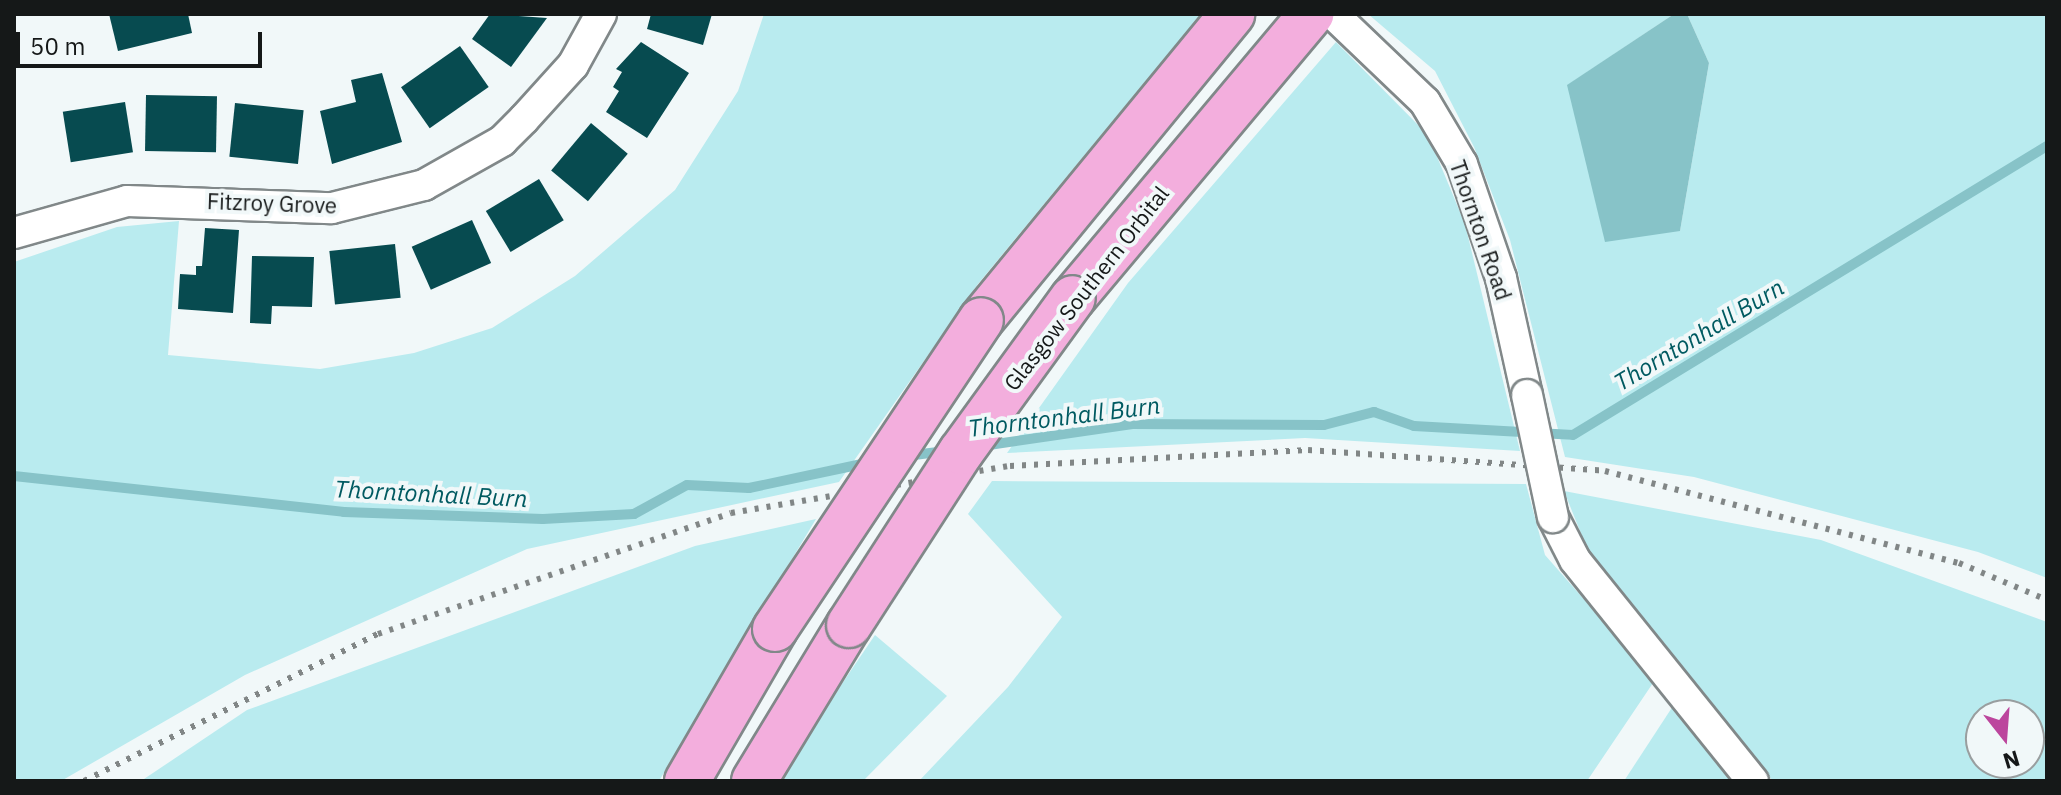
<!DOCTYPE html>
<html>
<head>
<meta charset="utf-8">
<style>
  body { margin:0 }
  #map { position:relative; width:2061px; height:795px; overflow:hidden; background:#f1f8f9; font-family:"IBM Plex Sans",sans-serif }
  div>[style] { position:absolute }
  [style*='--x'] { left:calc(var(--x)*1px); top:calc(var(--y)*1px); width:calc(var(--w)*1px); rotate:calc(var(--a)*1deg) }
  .green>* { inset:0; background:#b9ebef }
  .water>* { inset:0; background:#87c3c8 }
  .stream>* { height:10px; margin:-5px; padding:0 5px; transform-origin:5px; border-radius:5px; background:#87c3c8 }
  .building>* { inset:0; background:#074b50; transform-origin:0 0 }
  .roads { filter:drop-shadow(2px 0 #818889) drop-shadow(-2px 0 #818889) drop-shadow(0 2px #818889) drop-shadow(0 -2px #818889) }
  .street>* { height:30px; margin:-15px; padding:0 15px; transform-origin:15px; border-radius:15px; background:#fff }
  .highway>* { height:44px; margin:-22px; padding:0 22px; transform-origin:22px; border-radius:22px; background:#f3aedd }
  .rail>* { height:6px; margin-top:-3px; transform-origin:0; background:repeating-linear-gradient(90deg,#818686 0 4px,transparent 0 12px) }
  .bridges { filter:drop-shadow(2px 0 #818889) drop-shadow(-2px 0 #818889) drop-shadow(0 2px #818889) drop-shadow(0 -2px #818889) }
  .street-bridge>* { height:30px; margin:-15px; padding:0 15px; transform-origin:15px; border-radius:15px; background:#fff }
  .highway-bridge>* { height:44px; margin:-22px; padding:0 22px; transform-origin:22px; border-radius:22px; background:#f3aedd }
  span { translate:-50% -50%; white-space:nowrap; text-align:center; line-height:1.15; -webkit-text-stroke:8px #f1f8f9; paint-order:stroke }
  .street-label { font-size:22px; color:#151818 }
  .water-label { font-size:24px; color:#005a61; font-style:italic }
  .frame { position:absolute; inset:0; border:16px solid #151818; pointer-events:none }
  .north { position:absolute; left:1965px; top:699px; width:80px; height:80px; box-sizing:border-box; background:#f1f8f9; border:2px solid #999e9f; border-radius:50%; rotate:163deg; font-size:22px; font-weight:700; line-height:32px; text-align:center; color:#151818 }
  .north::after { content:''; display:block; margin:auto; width:28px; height:36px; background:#bc469d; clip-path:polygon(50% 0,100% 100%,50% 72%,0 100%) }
  .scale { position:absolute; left:16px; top:32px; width:246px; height:36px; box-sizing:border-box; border:4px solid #151818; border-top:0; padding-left:10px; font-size:24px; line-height:28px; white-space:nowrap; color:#151818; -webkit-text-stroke:6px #f1f8f9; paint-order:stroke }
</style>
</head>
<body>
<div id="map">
  <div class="green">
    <i style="clip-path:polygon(764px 14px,1201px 14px,978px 284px,839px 482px,527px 549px,245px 675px,61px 781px,14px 781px,14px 262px,117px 227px,179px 221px,168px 355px,320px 369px,414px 353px,492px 328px,575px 276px,675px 190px,738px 91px)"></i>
    <i style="clip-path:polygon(1368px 14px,1674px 14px,1568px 85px,1680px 231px,1709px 63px,1687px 14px,2047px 14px,2047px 578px,1978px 552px,1694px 477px,1565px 457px,1510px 240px,1474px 147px,1435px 71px)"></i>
    <i style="clip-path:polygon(1336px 42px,1428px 135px,1465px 224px,1520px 451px,1305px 438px,1007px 453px,1128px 283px)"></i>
    <i style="clip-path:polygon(992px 481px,1526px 484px,1545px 555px,1655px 680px,1587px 781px,919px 781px,1008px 687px,1062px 617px,968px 514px)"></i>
    <i style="clip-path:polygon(evenodd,1564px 491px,1821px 540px,2047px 622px,2047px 781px,1773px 781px,1635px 615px,1586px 546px,1564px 491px,1981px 715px,2029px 715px,2029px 763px,1981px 763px,1981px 715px)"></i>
    <i style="clip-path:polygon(816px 519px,659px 781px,141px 781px,247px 710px,695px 546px)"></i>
    <i style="clip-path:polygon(875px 635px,947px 696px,863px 781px,776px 781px)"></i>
    <i style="clip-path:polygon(1673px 706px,1733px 781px,1624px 781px)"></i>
  </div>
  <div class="water">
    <i style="clip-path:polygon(1674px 14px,1687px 14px,1709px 63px,1680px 231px,1605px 242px,1567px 85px)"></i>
  </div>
  <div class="stream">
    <i style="--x:982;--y:446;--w:152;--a:-8.3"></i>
    <i style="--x:1132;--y:424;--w:192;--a:0.3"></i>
    <i style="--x:1324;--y:425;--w:52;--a:-14.6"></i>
    <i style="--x:1374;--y:412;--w:42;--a:19.3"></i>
    <i style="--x:1414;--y:426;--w:159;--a:3.2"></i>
    <i style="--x:1573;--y:435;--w:555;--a:-31.37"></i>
    <i style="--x:906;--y:456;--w:40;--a:-7.1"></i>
    <i style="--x:14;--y:476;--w:332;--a:6.2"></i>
    <i style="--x:344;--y:512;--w:199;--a:2"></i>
    <i style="--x:543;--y:519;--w:91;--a:-3.1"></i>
    <i style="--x:634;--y:514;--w:60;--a:-28.7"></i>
    <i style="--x:687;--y:485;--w:62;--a:2.8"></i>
    <i style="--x:749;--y:488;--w:125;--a:-12"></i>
  </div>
  <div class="building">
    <i style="clip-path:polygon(109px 14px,188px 14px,192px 33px,118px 51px)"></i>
    <i style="clip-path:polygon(490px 14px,547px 18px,511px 67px,472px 39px)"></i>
    <i style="clip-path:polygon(651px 14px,712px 14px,703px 45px,647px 29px)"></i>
    <i style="clip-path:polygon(641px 42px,689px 73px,647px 138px,606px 112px,619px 91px,613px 87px,622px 72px,616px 69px)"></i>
    <i style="left:460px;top:46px;width:50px;height:72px;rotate:55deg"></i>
    <i style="clip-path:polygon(382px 73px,402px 142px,332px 164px,320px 111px,356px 102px,351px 80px)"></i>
    <i style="left:146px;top:95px;width:71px;height:56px;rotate:1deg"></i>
    <i style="left:125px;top:102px;width:51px;height:63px;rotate:81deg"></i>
    <i style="left:235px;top:103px;width:69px;height:54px;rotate:6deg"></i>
    <i style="left:591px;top:123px;width:48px;height:62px;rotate:40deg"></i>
    <i style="left:539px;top:179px;width:48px;height:62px;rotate:59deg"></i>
    <i style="left:472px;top:220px;width:47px;height:66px;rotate:66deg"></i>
    <i style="clip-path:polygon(205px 228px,239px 230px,233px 313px,178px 309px,180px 274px,196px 275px,196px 266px,202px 266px)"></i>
    <i style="left:395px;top:244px;width:54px;height:66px;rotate:84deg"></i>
    <i style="clip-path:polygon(252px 256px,314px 257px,312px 307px,272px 306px,271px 324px,250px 323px)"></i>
  </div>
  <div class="roads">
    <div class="street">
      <i style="--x:1333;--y:14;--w:127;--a:43.7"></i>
      <i style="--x:1425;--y:102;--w:72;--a:59.2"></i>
      <i style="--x:1462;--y:164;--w:120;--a:71.1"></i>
      <i style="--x:1501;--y:278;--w:120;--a:77.5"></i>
      <i style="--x:14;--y:233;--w:117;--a:-15.8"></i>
      <i style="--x:127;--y:201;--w:205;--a:2"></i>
      <i style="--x:332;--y:208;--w:95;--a:-14"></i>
      <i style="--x:424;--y:185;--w:90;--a:-29.4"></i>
      <i style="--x:502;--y:141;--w:31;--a:-45"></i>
      <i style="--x:524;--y:119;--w:73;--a:-47.8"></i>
      <i style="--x:573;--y:65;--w:58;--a:-61.2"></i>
      <i style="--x:1553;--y:517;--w:48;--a:62.9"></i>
      <i style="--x:1575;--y:560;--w:284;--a:51.2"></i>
    </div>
    <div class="highway">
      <i style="--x:1073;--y:298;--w:371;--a:-50"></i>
      <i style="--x:981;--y:320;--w:396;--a:-50.6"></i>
      <i style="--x:687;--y:781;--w:176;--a:-59.9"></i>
      <i style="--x:754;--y:781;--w:183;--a:-58.7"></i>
    </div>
  </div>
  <div class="rail">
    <i style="--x:84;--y:781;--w:329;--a:-26.6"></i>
    <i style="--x:378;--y:634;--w:373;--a:-18.9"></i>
    <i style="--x:731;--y:513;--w:283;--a:-9.6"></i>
    <i style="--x:1010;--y:466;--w:298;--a:-3.1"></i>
    <i style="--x:1308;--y:450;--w:298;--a:4"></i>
    <i style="--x:1605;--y:471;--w:366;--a:14.6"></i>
    <i style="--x:1959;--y:563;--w:95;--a:22.8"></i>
  </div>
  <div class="bridges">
    <div class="street-bridge">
      <i style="--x:1527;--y:395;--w:125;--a:78"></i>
    </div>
    <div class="highway-bridge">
      <i style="--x:849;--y:625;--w:206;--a:-57.1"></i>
      <i style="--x:961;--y:452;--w:190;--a:-54"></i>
      <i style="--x:775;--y:629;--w:371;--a:-56.3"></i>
    </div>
  </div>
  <div class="street-label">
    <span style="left:272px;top:203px;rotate:2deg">Fitzroy Grove</span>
    <span style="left:1481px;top:230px;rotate:71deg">Thornton Road</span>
    <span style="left:1086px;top:288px;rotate:-52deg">Glasgow Southern Orbital</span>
  </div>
  <div class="water-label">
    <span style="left:1699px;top:335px;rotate:-31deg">Thorntonhall Burn</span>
    <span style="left:1064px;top:417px;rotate:-7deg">Thorntonhall Burn</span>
    <span style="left:431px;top:494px;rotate:3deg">Thorntonhall Burn</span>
  </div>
  <div class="frame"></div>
  <div class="north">N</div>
  <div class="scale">50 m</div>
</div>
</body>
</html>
